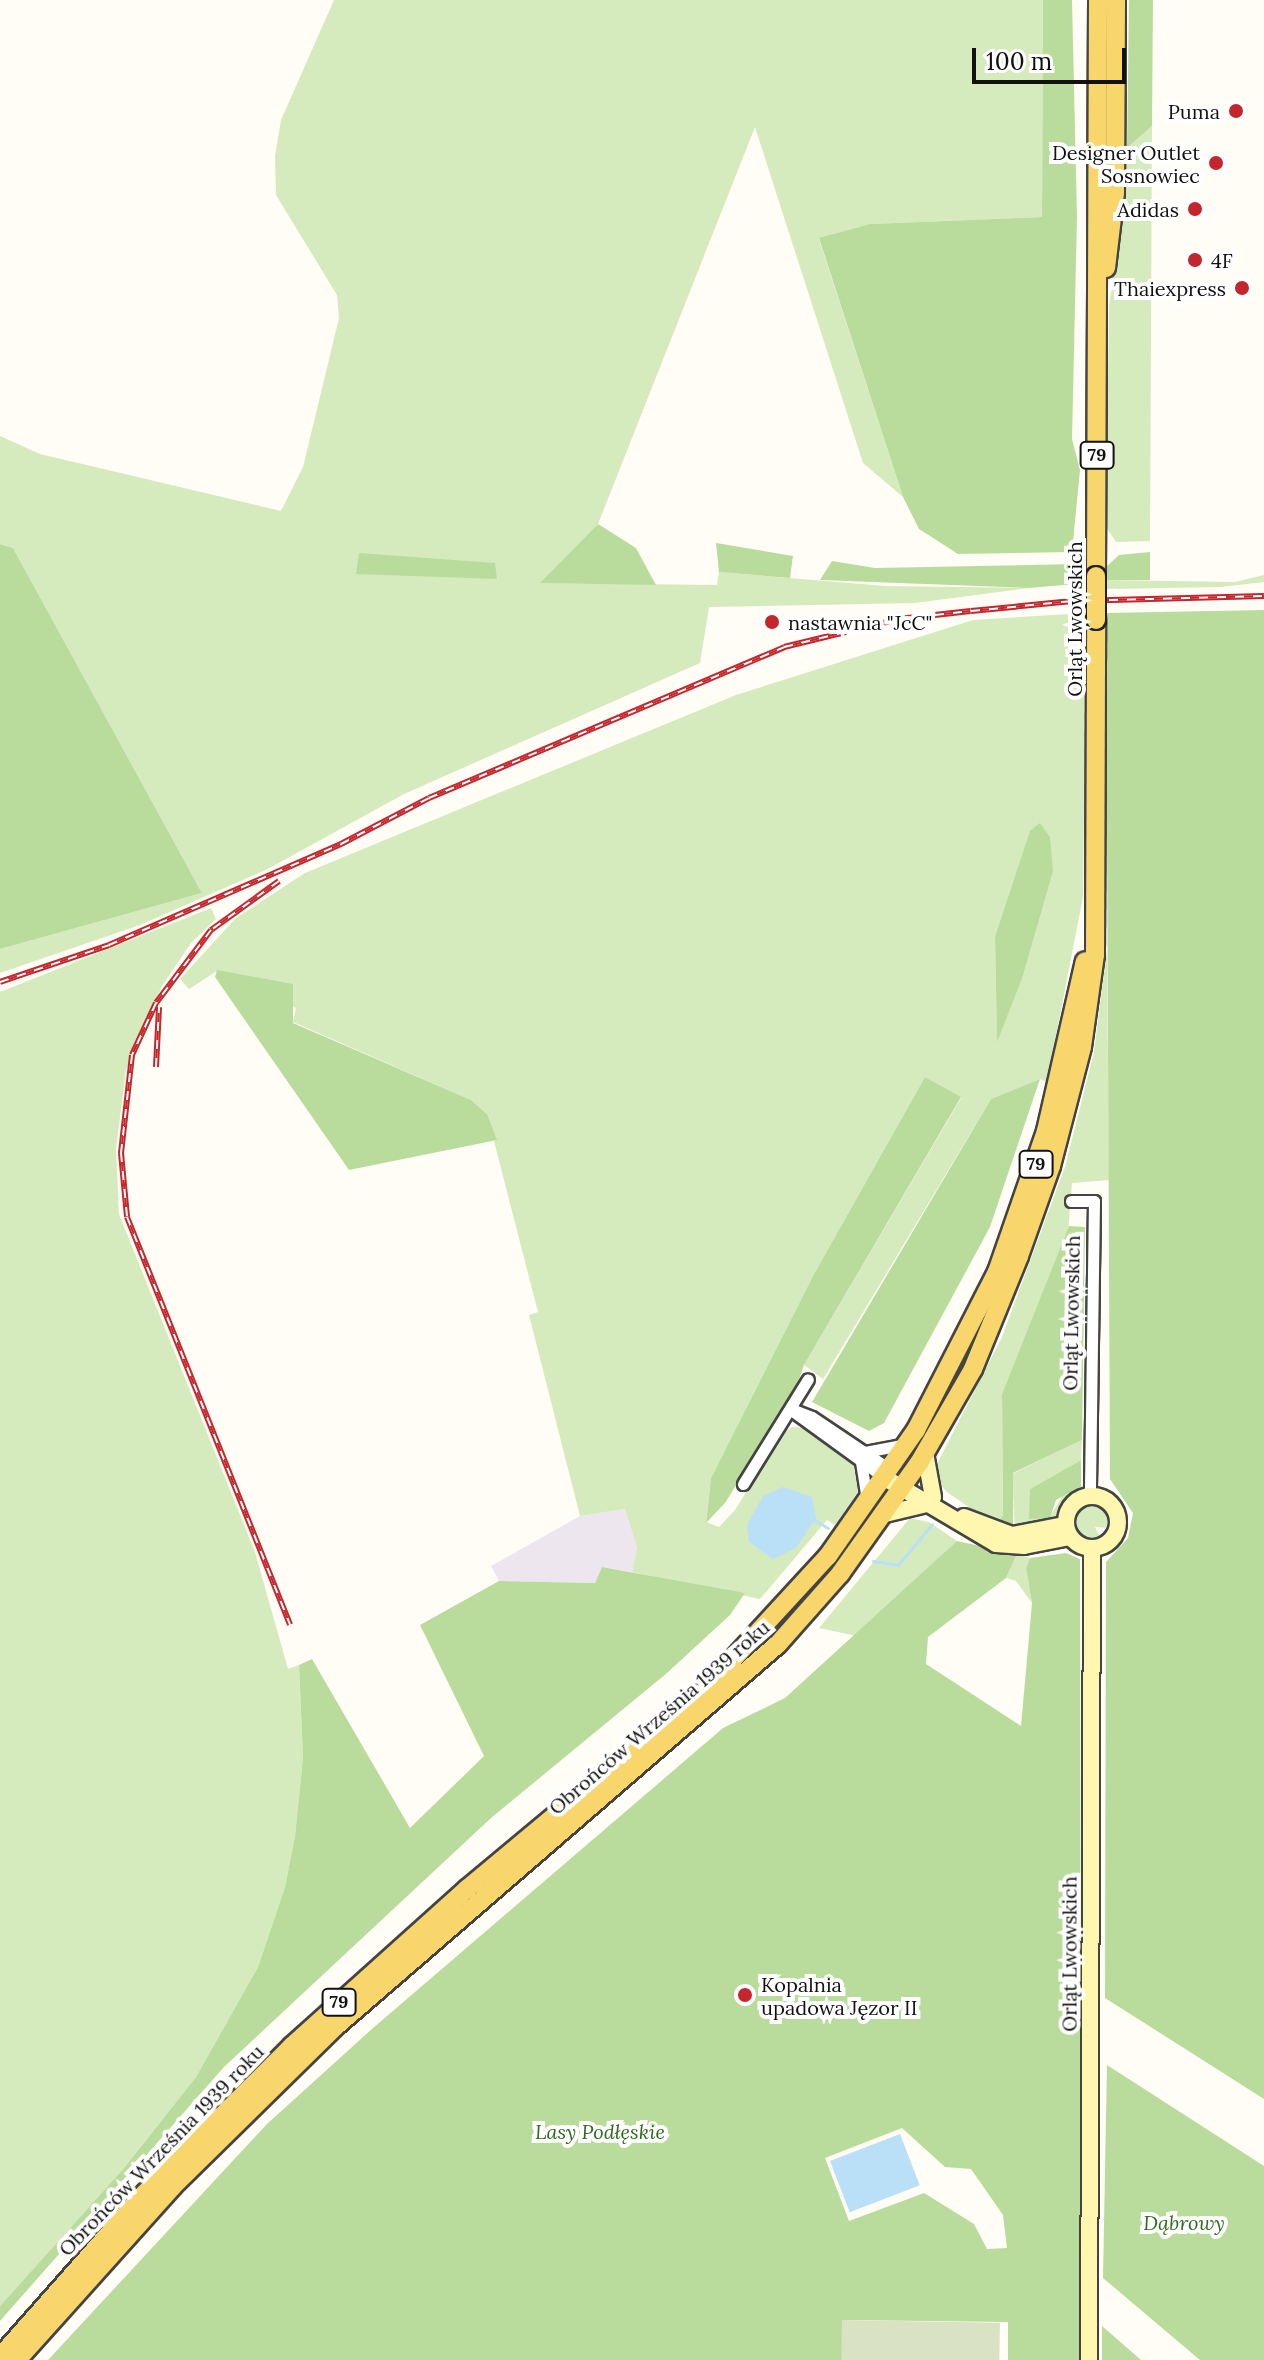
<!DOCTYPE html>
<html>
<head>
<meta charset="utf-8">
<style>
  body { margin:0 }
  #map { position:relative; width:1264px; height:2360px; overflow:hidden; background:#fffdf5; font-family:Lora,serif }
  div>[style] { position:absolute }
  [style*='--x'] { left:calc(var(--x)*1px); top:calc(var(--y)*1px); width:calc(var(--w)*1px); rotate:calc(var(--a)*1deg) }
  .industrial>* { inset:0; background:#eee6ef }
  .green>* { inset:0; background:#d5ebbd }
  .forest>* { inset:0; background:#b9dc9c }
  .cemetery>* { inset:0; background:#d9e3c4; transform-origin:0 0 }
  .water>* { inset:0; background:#b9e0f7; transform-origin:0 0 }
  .stream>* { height:3px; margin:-1.5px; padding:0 1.5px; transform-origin:1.5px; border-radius:1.5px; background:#b9e0f7 }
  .roads { filter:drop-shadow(2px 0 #444) drop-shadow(-2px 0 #444) drop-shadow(0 2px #444) drop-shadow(0 -2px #444) }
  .street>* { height:11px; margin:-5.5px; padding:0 5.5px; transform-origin:5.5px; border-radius:5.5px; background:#fff }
  .secondary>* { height:16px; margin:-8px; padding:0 8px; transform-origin:8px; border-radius:8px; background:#fff6b0 }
  .secondary>.ring { margin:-8px; padding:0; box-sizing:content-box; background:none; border:16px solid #fff6b0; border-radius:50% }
  .primary>* { height:18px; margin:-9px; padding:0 9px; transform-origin:9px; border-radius:9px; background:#f9d66b }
  .rail>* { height:6px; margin-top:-3px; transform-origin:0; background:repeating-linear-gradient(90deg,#fff 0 9px,#c4262e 0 18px); box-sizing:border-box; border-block:2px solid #c4262e }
  .bridges { filter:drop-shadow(2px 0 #222) drop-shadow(-2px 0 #222) drop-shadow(0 2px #222) drop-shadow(0 -2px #222) }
  .primary-bridge>* { height:18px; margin:-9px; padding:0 9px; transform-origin:9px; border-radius:9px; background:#f9d66b }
  .dots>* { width:22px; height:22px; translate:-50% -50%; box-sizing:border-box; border:4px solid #fff; border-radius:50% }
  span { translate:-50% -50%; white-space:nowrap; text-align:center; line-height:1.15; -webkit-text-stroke:8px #fff; paint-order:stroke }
  .shield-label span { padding:2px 6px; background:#fff; border:2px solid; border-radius:6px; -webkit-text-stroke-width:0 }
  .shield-label { font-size:18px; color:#111; font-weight:700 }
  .poi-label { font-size:20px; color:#111 }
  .right { translate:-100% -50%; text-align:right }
  .left { translate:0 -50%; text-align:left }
  .street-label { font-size:20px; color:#111 }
  .park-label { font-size:20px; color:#2f6b1f; font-style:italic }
  .scale { position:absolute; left:972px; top:48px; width:154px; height:36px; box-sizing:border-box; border:4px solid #111; border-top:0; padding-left:10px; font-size:24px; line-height:28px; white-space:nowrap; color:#111; -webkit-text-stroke:6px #fff; paint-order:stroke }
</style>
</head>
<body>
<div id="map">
  <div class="industrial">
    <i style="clip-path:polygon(625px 1509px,637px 1548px,632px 1572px,602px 1567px,595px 1583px,499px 1581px,491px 1566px,580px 1516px)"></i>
  </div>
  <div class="green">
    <i style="clip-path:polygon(334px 0,1043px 0,1042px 217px,870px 224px,819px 239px,903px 497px,863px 463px,755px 127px,598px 524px,541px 583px,717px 585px,719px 572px,885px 586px,1029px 588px,915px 603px,709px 607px,700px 663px,404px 794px,266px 870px,140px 925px,0 973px,0 949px,202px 893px,13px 548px,0 544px,0 436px,40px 454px,281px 511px,303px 467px,339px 318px,337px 295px,276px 195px,275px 156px,281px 120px)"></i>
    <i style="clip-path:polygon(1152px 126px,1150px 541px,1116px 542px,1106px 527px,1109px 305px,1125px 207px,1127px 148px)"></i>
    <i style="clip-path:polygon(1264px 575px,1264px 582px,1221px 587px,1106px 589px,1106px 580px,1235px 582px)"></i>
    <i style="clip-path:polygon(evenodd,1086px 613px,1083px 897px,1047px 1082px,1040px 1079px,991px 1099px,823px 1379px,804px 1365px,961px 1098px,925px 1077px,814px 1274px,711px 1478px,706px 1522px,719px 1527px,735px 1510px,782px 1434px,792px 1427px,804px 1428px,853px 1464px,859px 1490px,835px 1525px,827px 1520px,760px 1599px,632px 1572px,637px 1548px,625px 1509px,580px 1516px,529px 1315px,538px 1312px,487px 1114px,471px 1100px,293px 1022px,296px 1008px,217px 971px,189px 989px,180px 979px,236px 918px,305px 873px,736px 695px,973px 620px,1086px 613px,1053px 872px,1022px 979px,997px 1040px,995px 937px,1053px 872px)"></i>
    <i style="clip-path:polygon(211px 908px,216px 919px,191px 943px,162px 986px,126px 1070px,116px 1149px,119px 1214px,255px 1552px,288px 1669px,299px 1665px,303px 1758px,295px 1836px,285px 1887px,258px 1967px,196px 2077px,124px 2168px,0 2306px,0 992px)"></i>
    <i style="clip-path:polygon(1107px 950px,1109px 1180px,1072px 1183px,1068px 1234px,1002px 1394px,1003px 1515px,996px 1526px,947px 1492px,939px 1483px,937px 1464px,1002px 1337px,1065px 1167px,1094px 1052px)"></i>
    <i style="clip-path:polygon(1082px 1440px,1081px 1460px,1030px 1489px,1049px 1518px,1066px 1490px,1081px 1486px,1082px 1491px,1051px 1523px,1015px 1531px,1012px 1474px)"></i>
    <i style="clip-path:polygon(1095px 1503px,1106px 1509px,1112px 1521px,1111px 1528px,1095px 1527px,1101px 1540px,1093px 1543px,1080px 1539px,1072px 1522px,1077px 1510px)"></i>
    <i style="clip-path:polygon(910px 1518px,929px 1522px,957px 1541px,857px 1636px,819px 1628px)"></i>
    <i style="clip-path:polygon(1017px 1554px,1030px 1558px,1026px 1568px,1032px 1603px,1016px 1581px,1006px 1578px)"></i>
  </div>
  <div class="forest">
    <i style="clip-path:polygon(1043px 0,1072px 0,1077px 217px,1072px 439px,1080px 470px,1072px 552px,958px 554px,919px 529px,903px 497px,819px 238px,870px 224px,1042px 217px)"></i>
    <i style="clip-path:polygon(1129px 0,1153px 0,1152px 126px,1127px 148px)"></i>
    <i style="clip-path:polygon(598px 524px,636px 548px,656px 585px,540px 583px)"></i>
    <i style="clip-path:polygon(716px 543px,793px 556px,790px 578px,719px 572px)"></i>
    <i style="clip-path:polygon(0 544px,13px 548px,202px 893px,0 949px)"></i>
    <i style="clip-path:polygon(1150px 552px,1150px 580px,1106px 580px,1106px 567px,1119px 555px)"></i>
    <i style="clip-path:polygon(359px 553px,495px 563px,497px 579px,356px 574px)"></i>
    <i style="clip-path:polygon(832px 561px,875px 568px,1078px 564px,1075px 584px,1029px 588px,820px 580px)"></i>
    <i style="clip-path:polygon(1264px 610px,1264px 2099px,1105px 1998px,1106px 1562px,1128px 1538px,1133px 1513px,1110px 1479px,1106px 613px)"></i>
    <i style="clip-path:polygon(1040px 823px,1050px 837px,1053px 872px,1022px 979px,997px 1042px,995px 937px,1030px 831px)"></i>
    <i style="clip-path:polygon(217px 970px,293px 984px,293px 1023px,471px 1100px,487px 1114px,497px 1140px,349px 1170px,215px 977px)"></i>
    <i style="clip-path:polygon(925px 1077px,961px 1097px,804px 1365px,795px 1391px,725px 1503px,706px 1523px,711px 1478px,814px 1274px)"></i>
    <i style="clip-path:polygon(1040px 1079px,990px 1227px,884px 1423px,869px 1431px,812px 1402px,991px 1099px)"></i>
    <i style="clip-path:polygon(1069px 1226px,1085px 1227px,1082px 1440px,1013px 1473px,1013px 1524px,996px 1526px,1003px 1515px,1002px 1394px)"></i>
    <i style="clip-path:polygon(1081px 1460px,1081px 1486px,1056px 1500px,1050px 1518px,1029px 1519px,1030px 1489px)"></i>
    <i style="clip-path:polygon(evenodd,957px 1541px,1017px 1554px,1006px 1578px,928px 1637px,926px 1664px,1021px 1726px,1032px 1603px,1026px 1568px,1030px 1558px,1066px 1553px,1080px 1559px,1081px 2360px,1008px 2360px,1008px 2322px,843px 2320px,842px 2360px,48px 2360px,267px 2124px,373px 2028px,723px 1728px,785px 1698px,957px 1541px,902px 2128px,945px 2167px,971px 2169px,1003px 2215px,1007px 2248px,987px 2249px,974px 2224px,924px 2193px,849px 2221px,825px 2158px,902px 2128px)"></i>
    <i style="clip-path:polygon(602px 1567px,745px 1593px,730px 1615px,667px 1673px,491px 1818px,224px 2067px,0 2321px,0 2306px,124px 2168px,196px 2077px,258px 1967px,285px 1887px,295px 1836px,303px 1758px,299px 1665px,312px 1659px,410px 1828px,484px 1756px,420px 1625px,499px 1581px,595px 1583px)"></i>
    <i style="clip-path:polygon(1107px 2065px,1264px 2166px,1264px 2360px,1200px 2360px,1103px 2278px)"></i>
    <i style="clip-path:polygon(1102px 2326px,1141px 2360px,1102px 2360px)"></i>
  </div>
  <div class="cemetery">
    <i style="left:842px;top:2320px;width:158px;height:40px;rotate:1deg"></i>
  </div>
  <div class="water">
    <i style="clip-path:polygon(783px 1487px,812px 1497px,816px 1518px,796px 1548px,773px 1559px,749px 1542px,747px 1525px,763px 1496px)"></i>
    <i style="left:900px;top:2134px;width:55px;height:75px;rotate:69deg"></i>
  </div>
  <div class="stream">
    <i style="--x:815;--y:1520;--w:15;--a:32"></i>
    <i style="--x:873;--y:1561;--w:25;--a:9"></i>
    <i style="--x:898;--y:1565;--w:53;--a:-50.3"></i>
  </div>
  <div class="roads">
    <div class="street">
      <i style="--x:1071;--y:1201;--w:23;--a:0"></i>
      <i style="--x:1094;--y:1201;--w:295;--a:90.8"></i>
      <i style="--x:791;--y:1409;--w:22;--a:21"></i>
      <i style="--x:812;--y:1417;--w:95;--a:33.9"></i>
      <i style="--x:794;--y:1412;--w:112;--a:36"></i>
      <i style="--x:865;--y:1452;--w:43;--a:-10.8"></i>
      <i style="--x:861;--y:1462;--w:38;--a:81"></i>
      <i style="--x:743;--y:1484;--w:123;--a:-58.2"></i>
    </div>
    <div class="secondary">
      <i style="--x:925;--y:1453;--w:45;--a:79.7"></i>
      <i style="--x:885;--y:1478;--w:129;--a:30.7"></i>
      <i style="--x:996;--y:1544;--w:28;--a:4"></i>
      <i style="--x:1024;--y:1546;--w:47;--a:-11.1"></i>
      <i class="ring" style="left:1066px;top:1496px;width:36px;height:36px"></i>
      <i style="--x:885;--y:1514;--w:43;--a:-13.4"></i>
      <i style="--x:964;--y:1517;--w:51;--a:20.6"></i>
      <i style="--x:1012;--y:1535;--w:54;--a:-10.7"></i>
      <i style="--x:1089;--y:2360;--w:811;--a:-89.79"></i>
    </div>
    <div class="primary">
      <i style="--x:1106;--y:268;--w:76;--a:-83.2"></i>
      <i style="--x:1115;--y:193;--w:193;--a:-89.7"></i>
      <i style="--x:1096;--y:576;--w:576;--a:-89.8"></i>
      <i style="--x:0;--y:2357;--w:217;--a:-48.5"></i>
      <i style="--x:144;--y:2194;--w:209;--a:-45"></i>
      <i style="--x:292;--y:2046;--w:235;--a:-41.9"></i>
      <i style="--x:467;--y:1889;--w:303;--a:-39.8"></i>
      <i style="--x:700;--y:1695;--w:189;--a:-47.4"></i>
      <i style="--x:828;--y:1556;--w:154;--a:-55.1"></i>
      <i style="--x:916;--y:1430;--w:178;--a:-62.9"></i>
      <i style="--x:997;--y:1272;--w:149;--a:-70.8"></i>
      <i style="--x:1046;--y:1131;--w:174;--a:-77.1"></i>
      <i style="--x:17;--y:2360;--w:232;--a:-48.1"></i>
      <i style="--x:172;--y:2187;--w:230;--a:-44.5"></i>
      <i style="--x:336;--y:2026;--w:584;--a:-40.84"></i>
      <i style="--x:778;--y:1644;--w:94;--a:-48.5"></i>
      <i style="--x:840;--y:1574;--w:136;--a:-54.6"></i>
      <i style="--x:919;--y:1463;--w:108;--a:-60.1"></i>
      <i style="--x:973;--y:1369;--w:122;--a:-67.8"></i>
      <i style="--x:1019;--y:1256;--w:96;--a:-70.4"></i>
      <i style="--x:1051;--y:1166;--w:123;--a:-75.4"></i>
      <i style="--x:1082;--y:1047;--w:93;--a:-82"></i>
      <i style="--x:1095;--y:955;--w:335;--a:-89.8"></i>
    </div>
  </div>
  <div class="rail">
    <i style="--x:279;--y:881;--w:84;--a:144.2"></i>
    <i style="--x:211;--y:930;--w:91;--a:127"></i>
    <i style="--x:156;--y:1003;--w:57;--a:114.8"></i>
    <i style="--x:132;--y:1055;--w:99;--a:96.4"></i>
    <i style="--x:121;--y:1153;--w:64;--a:84.6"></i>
    <i style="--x:127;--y:1217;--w:439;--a:68.2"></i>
    <i style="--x:0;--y:982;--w:115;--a:-18.7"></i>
    <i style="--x:109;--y:945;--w:253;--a:-23.5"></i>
    <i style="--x:341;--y:844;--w:99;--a:-27.6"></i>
    <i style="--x:429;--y:798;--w:386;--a:-23"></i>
    <i style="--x:784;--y:647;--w:118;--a:-13.7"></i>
    <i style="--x:899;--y:619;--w:72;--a:-6.3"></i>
    <i style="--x:971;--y:611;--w:102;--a:-5.6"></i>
    <i style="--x:1073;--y:601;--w:191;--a:-1.5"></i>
    <i style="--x:156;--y:1067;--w:60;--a:-87.1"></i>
  </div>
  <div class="bridges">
    <div class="primary-bridge">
      <i style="--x:1096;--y:620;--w:44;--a:-90"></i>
    </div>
  </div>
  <div class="dots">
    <i style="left:1236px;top:111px;background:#c4262e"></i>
    <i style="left:1216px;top:163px;background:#c4262e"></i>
    <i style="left:1195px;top:209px;background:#c4262e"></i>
    <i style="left:1195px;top:260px;background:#c4262e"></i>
    <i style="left:1242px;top:288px;background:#c4262e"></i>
    <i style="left:772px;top:622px;background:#c4262e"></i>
    <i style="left:745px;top:1995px;background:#c4262e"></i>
  </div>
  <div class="shield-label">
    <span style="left:1097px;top:455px">79</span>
    <span style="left:1036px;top:1164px">79</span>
    <span style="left:339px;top:2002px">79</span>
  </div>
  <div class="poi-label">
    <span class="right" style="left:1220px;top:111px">Puma</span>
    <span class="right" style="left:1200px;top:164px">Designer Outlet<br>Sosnowiec</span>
    <span class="right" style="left:1179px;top:209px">Adidas</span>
    <span class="left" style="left:1211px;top:260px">4F</span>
    <span class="right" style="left:1226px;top:288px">Thaiexpress</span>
    <span class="left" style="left:788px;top:622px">nastawnia "JcC"</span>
    <span class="left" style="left:761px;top:1996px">Kopalnia<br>upadowa Jęzor II</span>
  </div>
  <div class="street-label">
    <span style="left:1074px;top:619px;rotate:-90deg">Orląt Lwowskich</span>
    <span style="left:1071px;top:1313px;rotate:-89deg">Orląt Lwowskich</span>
    <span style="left:659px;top:1717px;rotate:-41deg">Obrońców Września 1939 roku</span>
    <span style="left:1069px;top:1954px;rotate:-90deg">Orląt Lwowskich</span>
    <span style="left:161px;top:2150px;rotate:-46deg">Obrońców Września 1939 roku</span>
  </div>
  <div class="park-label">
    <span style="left:600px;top:2131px">Lasy Podłęskie</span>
    <span style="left:1184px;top:2222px">Dąbrowy</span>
  </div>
  <div class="scale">100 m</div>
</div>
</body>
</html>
